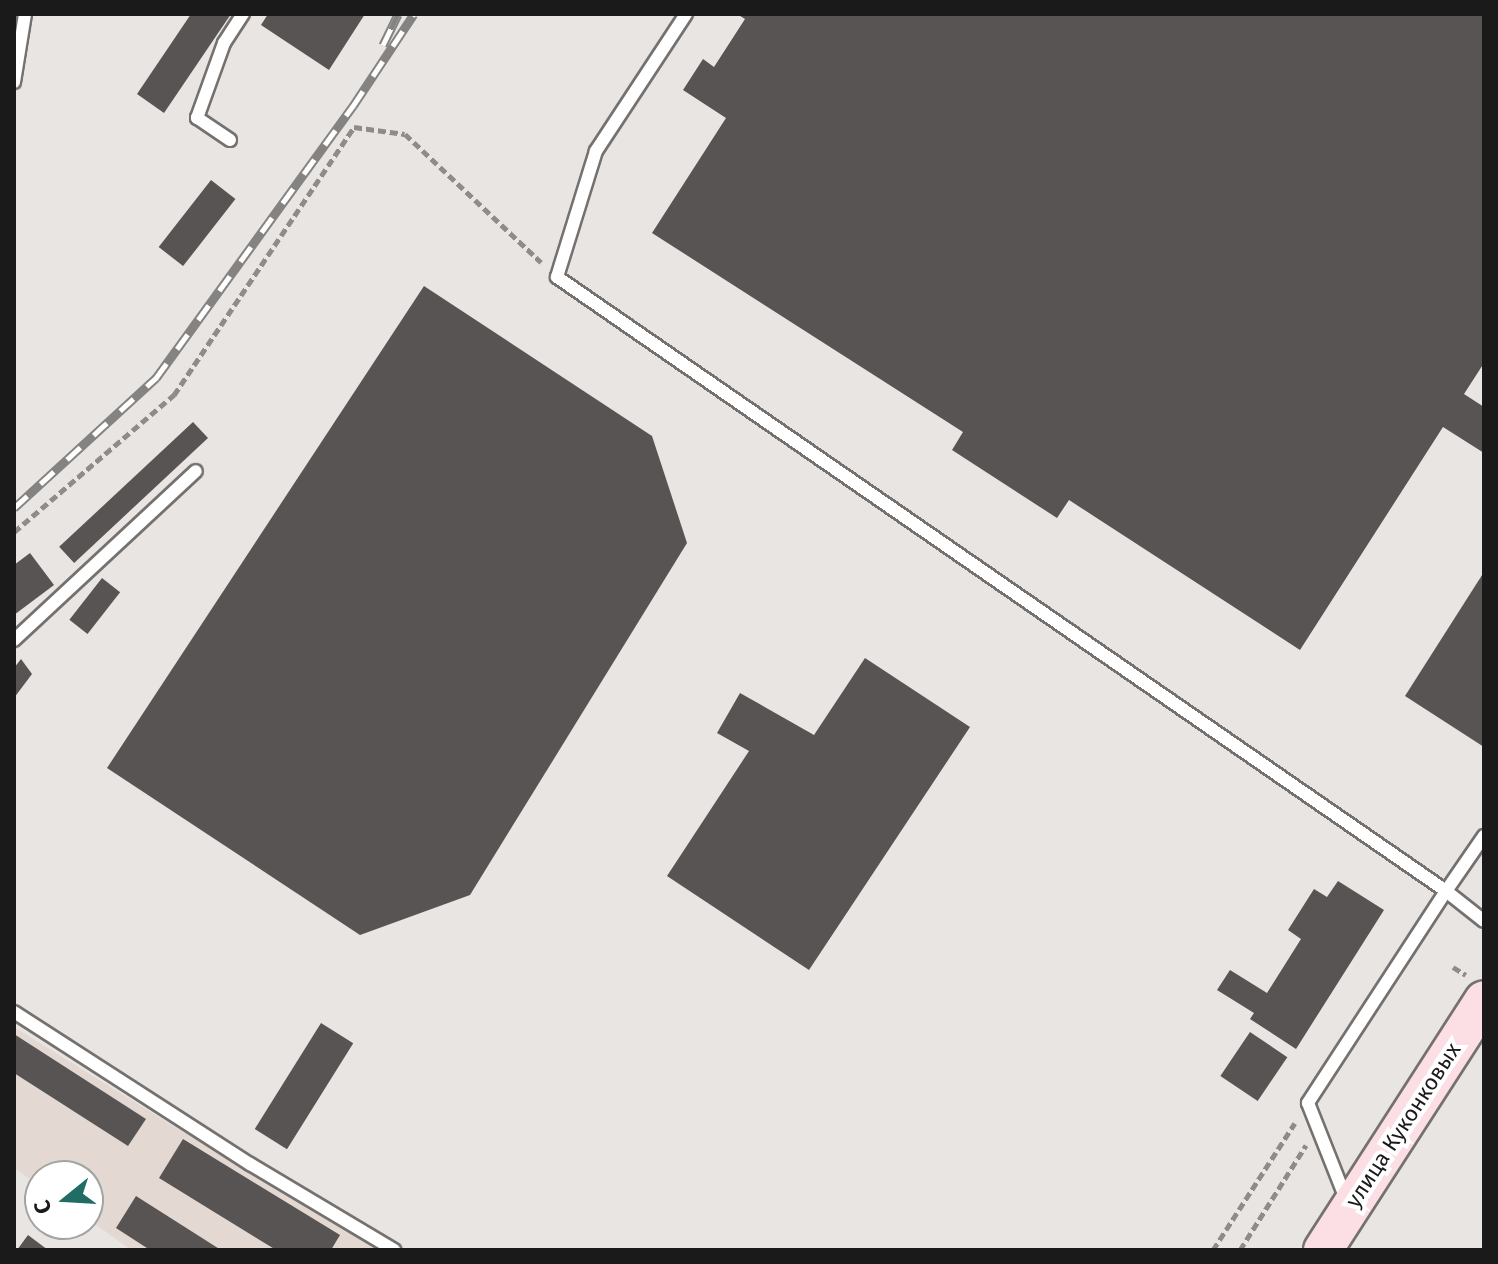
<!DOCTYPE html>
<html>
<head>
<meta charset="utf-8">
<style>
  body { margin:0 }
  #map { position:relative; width:1498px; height:1264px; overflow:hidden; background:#e8e5e3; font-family:"Fira Sans",sans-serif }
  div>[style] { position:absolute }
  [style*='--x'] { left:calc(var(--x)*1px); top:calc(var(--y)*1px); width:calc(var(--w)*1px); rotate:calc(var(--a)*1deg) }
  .built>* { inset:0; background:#e3d9d2 }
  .building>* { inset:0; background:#575453; transform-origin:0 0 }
  .path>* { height:5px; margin-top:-2.5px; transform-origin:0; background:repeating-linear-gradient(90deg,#8e8c8b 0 8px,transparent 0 12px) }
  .roads { filter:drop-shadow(2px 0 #74716f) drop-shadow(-2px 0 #74716f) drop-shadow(0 2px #74716f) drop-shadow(0 -2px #74716f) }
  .service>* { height:12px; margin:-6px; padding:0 6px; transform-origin:6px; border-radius:6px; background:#fff }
  .primary>* { height:38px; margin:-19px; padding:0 19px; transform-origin:19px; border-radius:19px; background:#fbdfe4 }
  .rail>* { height:9px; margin-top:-4.5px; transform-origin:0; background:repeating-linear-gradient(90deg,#fff 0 18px,#858382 0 36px); box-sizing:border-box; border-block:2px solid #858382 }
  span { translate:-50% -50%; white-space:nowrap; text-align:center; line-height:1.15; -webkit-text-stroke:8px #fff; paint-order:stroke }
  .street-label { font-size:22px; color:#1b1a1a }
  .frame { position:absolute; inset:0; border:16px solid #1b1a1a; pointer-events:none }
  .north { position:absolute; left:24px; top:1160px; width:80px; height:80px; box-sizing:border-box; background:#fff; border:2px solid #a4a3a3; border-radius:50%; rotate:252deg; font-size:22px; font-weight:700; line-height:32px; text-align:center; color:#1b1a1a }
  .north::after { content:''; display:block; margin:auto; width:28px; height:36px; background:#226c66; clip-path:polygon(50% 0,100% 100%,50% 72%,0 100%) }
</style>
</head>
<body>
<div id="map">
  <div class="built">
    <i style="clip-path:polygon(14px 1027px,175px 1127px,379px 1250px,131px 1250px,88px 1219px,88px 1176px,40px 1176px,40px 1186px,14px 1168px)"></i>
  </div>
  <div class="building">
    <i style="clip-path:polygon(191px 14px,231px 14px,164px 113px,137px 94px)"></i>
    <i style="clip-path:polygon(268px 14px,365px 14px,329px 70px,261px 25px)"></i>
    <i style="clip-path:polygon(737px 14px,1484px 14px,1484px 363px,1464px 394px,1484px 407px,1484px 453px,1443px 427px,1300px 650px,1069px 500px,1057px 518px,952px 450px,963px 432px,652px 233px,726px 118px,683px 90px,703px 59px,714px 67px,745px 19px)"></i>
    <i style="left:211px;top:180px;width:31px;height:85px;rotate:38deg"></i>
    <i style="clip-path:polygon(424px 286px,652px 436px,687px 543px,470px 895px,360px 935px,107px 768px)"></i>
    <i style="left:193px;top:422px;width:22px;height:183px;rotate:47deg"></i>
    <i style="clip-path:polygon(30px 553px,54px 585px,14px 615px,14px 565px)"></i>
    <i style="clip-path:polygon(1484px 572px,1484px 747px,1405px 696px)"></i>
    <i style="left:102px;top:578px;width:23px;height:53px;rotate:38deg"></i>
    <i style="clip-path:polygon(865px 658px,970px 727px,809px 970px,667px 876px,749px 751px,717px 733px,740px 693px,814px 735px)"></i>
    <i style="clip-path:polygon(21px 659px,32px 674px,14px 698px,14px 668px)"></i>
    <i style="clip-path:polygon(1338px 881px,1384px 910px,1296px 1049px,1250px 1019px,1254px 1013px,1217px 990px,1230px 970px,1267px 993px,1301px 939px,1288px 930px,1314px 889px,1327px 897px)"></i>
    <i style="left:321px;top:1023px;width:38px;height:125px;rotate:32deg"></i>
    <i style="left:1250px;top:1032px;width:45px;height:53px;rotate:34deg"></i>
    <i style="clip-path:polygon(14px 1034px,146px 1119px,128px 1146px,14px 1073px)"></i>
    <i style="clip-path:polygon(183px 1139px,340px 1235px,331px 1250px,276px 1250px,159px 1178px)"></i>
    <i style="clip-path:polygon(136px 1196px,221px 1250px,150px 1250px,116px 1228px)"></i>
    <i style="clip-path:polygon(28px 1235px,48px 1250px,17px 1250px)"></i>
  </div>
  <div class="path">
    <i style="--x:14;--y:532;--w:211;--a:-40.6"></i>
    <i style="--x:174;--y:395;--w:323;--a:-56.1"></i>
    <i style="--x:354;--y:127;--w:51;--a:7.8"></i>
    <i style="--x:405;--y:134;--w:187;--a:43.3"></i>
    <i style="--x:1453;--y:967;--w:15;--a:32"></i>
    <i style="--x:1213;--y:1250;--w:151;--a:-57.2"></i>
    <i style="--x:1240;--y:1250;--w:124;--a:-57.8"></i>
  </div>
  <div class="roads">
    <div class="service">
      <i style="--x:686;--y:14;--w:164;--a:123.3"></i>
      <i style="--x:596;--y:151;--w:132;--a:107.2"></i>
      <i style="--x:557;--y:277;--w:1080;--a:34.63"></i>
      <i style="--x:1446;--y:891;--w:253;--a:123.1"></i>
      <i style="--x:1308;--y:1103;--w:103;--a:68.4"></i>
      <i style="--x:14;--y:82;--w:69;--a:-80.8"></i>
      <i style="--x:230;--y:140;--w:40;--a:-146"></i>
      <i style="--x:197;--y:118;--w:80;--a:-70.2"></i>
      <i style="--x:224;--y:43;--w:35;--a:-57"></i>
      <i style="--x:14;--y:640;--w:248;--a:-42.9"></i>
      <i style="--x:1484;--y:836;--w:67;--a:124.6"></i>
      <i style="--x:1446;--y:891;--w:48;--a:38.3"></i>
      <i style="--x:14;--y:1012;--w:281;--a:32.8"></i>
      <i style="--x:250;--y:1164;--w:168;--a:30.8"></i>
    </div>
    <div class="primary">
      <i style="--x:1323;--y:1250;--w:297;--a:-57.2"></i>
    </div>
  </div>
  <div class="rail">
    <i style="--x:383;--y:45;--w:34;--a:-64"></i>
    <i style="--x:14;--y:508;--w:193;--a:-42.5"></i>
    <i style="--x:156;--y:378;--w:336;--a:-54.1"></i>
    <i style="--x:353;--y:106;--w:110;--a:-56.5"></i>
  </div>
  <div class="street-label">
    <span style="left:1403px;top:1125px;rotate:-57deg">улица Куконковых</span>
  </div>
  <div class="frame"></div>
  <div class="north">С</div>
</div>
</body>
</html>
